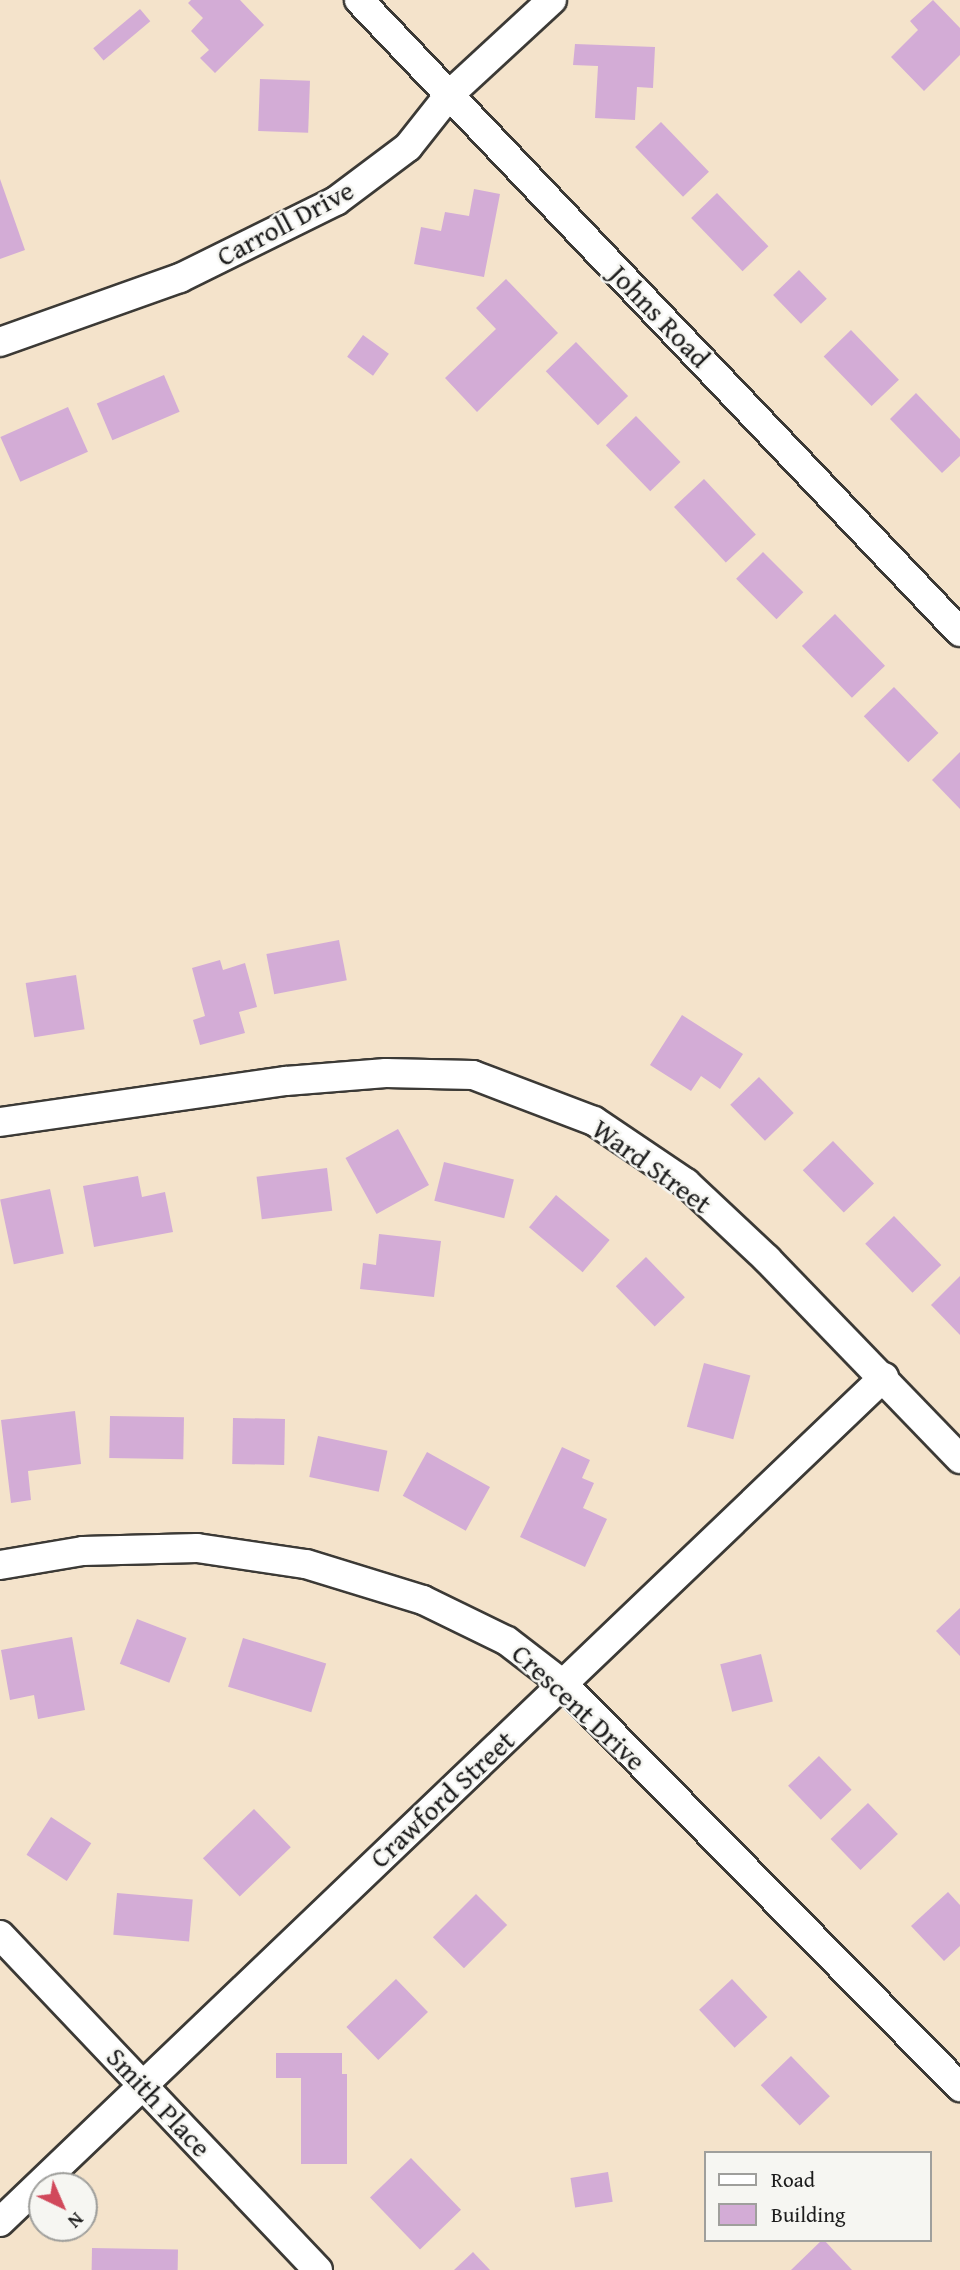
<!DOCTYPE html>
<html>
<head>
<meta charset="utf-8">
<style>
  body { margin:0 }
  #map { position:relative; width:960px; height:2270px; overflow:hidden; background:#f4e3cb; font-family:"Gentium Book Plus",serif }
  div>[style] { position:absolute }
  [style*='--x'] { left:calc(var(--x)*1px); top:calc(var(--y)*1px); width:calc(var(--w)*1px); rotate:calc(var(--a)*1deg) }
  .building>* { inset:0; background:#d3acd6; transform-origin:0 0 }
  .roads { filter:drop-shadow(2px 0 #3c3a36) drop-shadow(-2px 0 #3c3a36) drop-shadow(0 2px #3c3a36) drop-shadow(0 -2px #3c3a36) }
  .street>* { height:28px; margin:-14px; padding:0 14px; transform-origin:14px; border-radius:14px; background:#fff }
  span { translate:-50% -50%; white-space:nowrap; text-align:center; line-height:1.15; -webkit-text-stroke:5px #f6f6f2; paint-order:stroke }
  .street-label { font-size:28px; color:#1c1c1c }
  .legend { position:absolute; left:704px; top:2151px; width:228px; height:91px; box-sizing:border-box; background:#f6f6f2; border:2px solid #9f9f9c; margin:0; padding:9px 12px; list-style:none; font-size:21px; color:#1c1c1c }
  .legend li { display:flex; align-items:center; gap:14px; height:35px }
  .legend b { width:35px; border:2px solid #9f9f9c }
  .north { position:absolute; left:28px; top:2172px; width:70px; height:70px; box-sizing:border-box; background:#f6f6f2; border:2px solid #9f9f9c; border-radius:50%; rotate:136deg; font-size:19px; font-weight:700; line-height:28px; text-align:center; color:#1c1c1c }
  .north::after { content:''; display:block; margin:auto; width:24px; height:32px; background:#d1495b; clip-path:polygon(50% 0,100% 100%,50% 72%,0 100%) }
</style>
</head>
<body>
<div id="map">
  <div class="building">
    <i style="clip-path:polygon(191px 0,240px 0,264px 25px,215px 73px,200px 58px,209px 50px,191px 31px,203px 18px,188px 3px)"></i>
    <i style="clip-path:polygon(933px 0,960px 28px,960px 55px,924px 91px,891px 57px,918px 30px,910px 21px)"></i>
    <i style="left:140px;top:9px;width:16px;height:61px;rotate:50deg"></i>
    <i style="clip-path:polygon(575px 44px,655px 47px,653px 88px,637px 87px,635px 120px,595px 118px,598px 66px,573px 65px)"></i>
    <i style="left:260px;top:79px;width:50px;height:52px;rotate:2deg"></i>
    <i style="left:661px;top:122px;width:69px;height:36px;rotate:46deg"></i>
    <i style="clip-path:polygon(0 179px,25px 250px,0 259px)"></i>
    <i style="clip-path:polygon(474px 189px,500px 194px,484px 277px,414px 264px,421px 227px,441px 231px,445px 212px,469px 216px)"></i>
    <i style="left:717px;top:193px;width:74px;height:36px;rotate:46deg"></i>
    <i style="left:799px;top:270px;width:40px;height:36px;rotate:46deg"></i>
    <i style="clip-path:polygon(506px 279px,558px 333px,477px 412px,445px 378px,496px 329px,476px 308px)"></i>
    <i style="left:851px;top:330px;width:69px;height:38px;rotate:46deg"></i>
    <i style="left:363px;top:335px;width:32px;height:27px;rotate:36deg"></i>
    <i style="left:576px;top:342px;width:75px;height:42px;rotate:46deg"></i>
    <i style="left:164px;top:375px;width:40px;height:73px;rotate:67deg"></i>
    <i style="clip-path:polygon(916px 393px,960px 439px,960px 456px,942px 473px,890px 419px)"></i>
    <i style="left:68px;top:407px;width:49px;height:74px;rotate:66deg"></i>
    <i style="left:636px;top:416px;width:64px;height:42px;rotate:46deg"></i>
    <i style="left:704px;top:479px;width:76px;height:41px;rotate:47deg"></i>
    <i style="left:763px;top:552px;width:57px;height:38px;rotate:45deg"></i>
    <i style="left:835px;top:614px;width:72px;height:46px;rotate:46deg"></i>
    <i style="left:894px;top:687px;width:64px;height:42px;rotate:46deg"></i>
    <i style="clip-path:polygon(960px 752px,960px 809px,932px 780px)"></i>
    <i style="left:339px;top:940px;width:41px;height:74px;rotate:79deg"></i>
    <i style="clip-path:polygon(220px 960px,223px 970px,245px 963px,257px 1007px,239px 1012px,245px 1033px,200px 1045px,193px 1020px,205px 1016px,192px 968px)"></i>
    <i style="left:76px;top:975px;width:55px;height:51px;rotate:81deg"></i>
    <i style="clip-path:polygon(682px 1015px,743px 1054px,720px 1089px,701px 1076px,691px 1091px,650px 1065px)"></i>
    <i style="left:759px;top:1077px;width:50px;height:40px;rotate:46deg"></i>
    <i style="left:398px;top:1129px;width:64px;height:60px;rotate:61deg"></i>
    <i style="left:833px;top:1141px;width:59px;height:42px;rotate:46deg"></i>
    <i style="left:444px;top:1162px;width:72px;height:40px;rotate:14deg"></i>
    <i style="left:327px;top:1168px;width:43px;height:71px;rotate:83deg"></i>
    <i style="clip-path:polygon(138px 1176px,142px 1197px,165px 1192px,173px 1232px,94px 1247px,83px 1186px)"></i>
    <i style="left:50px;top:1189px;width:66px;height:51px;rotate:78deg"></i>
    <i style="left:556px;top:1195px;width:70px;height:42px;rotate:40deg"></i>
    <i style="left:894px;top:1216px;width:68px;height:40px;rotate:46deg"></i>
    <i style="clip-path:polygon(379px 1234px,441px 1241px,434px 1297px,360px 1289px,363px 1263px,376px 1265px)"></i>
    <i style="left:646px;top:1257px;width:56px;height:42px;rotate:46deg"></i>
    <i style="clip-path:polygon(960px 1276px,960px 1335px,931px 1305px)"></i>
    <i style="left:704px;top:1363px;width:48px;height:66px;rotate:15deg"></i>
    <i style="clip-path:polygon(75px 1411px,81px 1464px,28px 1471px,31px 1500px,11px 1503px,1px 1420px)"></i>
    <i style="left:110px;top:1416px;width:74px;height:42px;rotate:1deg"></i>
    <i style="left:233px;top:1418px;width:52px;height:46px;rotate:1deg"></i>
    <i style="left:318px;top:1436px;width:71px;height:42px;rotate:12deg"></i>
    <i style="clip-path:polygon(562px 1447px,590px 1460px,582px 1478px,594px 1483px,583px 1508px,607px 1519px,585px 1567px,520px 1537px)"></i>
    <i style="left:427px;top:1452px;width:72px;height:50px;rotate:29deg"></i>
    <i style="clip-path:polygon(960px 1608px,960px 1656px,936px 1631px)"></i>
    <i style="left:137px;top:1619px;width:53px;height:48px;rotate:21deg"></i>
    <i style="clip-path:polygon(72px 1637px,85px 1710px,38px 1719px,34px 1695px,10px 1700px,1px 1650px)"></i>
    <i style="left:243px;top:1638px;width:87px;height:51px;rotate:17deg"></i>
    <i style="left:761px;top:1654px;width:49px;height:42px;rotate:76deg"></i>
    <i style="left:819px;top:1756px;width:47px;height:43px;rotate:46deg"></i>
    <i style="left:868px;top:1803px;width:43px;height:52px;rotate:46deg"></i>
    <i style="left:254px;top:1809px;width:53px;height:71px;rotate:46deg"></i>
    <i style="left:51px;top:1817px;width:48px;height:45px;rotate:33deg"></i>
    <i style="clip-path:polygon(948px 1892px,960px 1905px,960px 1946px,944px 1961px,911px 1926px)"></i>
    <i style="left:117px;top:1893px;width:76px;height:42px;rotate:5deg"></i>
    <i style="left:476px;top:1894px;width:44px;height:61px;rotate:45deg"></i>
    <i style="left:396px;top:1979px;width:46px;height:69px;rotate:46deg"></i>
    <i style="left:732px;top:1979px;width:52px;height:45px;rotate:47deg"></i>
    <i style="clip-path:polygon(276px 2053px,342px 2053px,342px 2074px,347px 2074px,347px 2164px,301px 2164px,301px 2078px,276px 2078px)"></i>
    <i style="left:791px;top:2056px;width:56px;height:42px;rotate:46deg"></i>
    <i style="left:411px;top:2158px;width:72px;height:57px;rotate:46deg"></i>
    <i style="left:608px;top:2172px;width:30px;height:38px;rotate:81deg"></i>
    <i style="clip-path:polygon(824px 2240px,852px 2270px,791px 2270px,822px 2240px)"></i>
    <i style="left:92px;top:2248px;width:86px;height:22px;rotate:1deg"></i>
    <i style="clip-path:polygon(473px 2252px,490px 2270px,454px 2270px)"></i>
  </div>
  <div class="roads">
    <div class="street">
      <i style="--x:359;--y:0;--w:872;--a:46.44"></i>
      <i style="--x:0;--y:342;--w:191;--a:-19.6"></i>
      <i style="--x:180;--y:278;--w:174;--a:-26.3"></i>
      <i style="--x:336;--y:201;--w:90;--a:-36.9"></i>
      <i style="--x:408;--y:147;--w:66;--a:-51.7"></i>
      <i style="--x:449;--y:95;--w:140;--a:-42.7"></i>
      <i style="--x:0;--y:1122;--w:289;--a:-8.2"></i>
      <i style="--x:286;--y:1081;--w:100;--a:-4.6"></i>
      <i style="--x:386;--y:1073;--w:87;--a:1.3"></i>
      <i style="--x:473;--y:1075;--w:129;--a:20.8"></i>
      <i style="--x:594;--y:1121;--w:111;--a:34"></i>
      <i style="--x:686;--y:1183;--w:111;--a:43.2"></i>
      <i style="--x:767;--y:1259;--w:278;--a:46"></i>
      <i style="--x:0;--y:1565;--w:84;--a:-9.6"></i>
      <i style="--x:83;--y:1551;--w:114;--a:-1.5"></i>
      <i style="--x:197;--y:1548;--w:110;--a:8.4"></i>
      <i style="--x:306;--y:1564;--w:122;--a:17.1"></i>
      <i style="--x:423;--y:1600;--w:93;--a:26"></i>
      <i style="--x:507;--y:1641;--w:71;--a:37.5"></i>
      <i style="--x:563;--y:1684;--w:566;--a:45.43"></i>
      <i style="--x:0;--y:1935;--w:462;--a:46.5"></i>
      <i style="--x:0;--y:2222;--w:1223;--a:-43.71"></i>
    </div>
  </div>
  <div class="street-label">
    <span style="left:285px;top:223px;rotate:-28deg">Carroll Drive</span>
    <span style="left:660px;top:316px;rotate:46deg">Johns Road</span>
    <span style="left:652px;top:1166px;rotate:36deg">Ward Street</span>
    <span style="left:579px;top:1707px;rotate:43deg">Crescent Drive</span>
    <span style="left:442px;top:1799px;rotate:-43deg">Crawford Street</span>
    <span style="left:159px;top:2102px;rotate:47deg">Smith Place</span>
  </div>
  <ul class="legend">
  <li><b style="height:9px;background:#fff"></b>Road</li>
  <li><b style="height:19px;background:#d3acd6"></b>Building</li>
  </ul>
  <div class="north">N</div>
</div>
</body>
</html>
